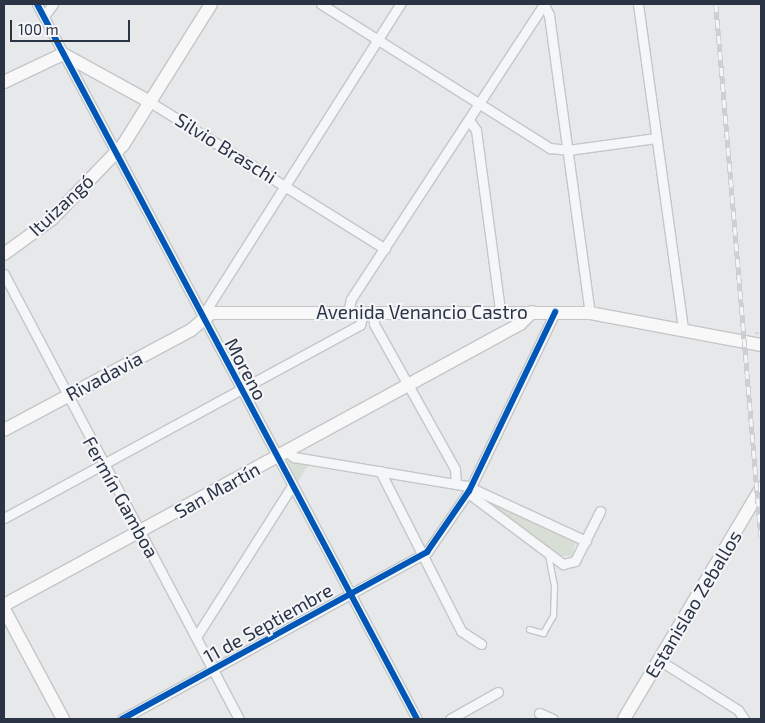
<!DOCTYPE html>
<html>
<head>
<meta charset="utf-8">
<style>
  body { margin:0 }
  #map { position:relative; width:765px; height:723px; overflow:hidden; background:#e6e8ea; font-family:"Exo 2",sans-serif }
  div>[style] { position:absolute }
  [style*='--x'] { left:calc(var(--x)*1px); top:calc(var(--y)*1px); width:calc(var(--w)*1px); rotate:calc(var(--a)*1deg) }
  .green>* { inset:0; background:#d6ded6 }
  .path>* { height:1px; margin-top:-0.5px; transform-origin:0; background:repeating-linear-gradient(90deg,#c5c6ca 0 4px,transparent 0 8px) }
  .roads { filter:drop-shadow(1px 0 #c4c6c8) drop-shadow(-1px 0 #c4c6c8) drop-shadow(0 1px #c4c6c8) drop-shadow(0 -1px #c4c6c8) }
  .lane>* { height:4.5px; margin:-2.25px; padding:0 2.25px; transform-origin:2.25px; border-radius:2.25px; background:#f5f6f7 }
  .street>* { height:9px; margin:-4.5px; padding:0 4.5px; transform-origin:4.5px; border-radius:4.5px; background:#f5f6f7 }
  .secondary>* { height:12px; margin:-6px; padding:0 6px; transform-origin:6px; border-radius:6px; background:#f8f8f8 }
  .rail>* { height:4.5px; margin-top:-2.25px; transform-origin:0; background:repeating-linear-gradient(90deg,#f4f6f9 0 8px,#cecfd2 0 16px); box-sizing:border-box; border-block:1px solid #cecfd2 }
  .cycleway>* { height:6px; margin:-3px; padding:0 3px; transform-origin:3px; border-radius:3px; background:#0057b8 }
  span { translate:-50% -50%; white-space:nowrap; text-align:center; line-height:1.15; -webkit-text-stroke:4px #f4f6f9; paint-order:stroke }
  .street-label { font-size:19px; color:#2b3445 }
  .frame { position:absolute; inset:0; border:5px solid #2b3445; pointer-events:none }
  .scale { position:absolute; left:10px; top:20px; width:120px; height:22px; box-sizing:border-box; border:2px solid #2b3445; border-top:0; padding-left:6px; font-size:15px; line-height:18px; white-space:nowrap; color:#2b3445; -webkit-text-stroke:4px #f4f6f9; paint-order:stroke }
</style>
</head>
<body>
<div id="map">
  <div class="green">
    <i style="clip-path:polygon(283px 460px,308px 465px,296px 484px)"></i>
    <i style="clip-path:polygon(480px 497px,576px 539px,572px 556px,559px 556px)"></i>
  </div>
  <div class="path">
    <i style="--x:755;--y:333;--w:6;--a:-9"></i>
  </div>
  <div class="roads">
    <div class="lane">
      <i style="--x:529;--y:629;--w:15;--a:16"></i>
      <i style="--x:543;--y:633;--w:20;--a:-60"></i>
      <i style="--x:553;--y:616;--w:30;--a:-88"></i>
      <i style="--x:554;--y:586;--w:32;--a:-101"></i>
    </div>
    <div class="street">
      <i style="--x:37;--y:4;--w:810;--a:62.01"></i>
      <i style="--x:321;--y:4;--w:271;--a:32.2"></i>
      <i style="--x:550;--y:148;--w:18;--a:6"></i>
      <i style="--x:568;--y:150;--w:89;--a:-7.8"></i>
      <i style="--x:544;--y:4;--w:12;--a:66"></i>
      <i style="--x:549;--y:15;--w:301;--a:82.2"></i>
      <i style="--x:638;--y:4;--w:328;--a:82.1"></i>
      <i style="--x:44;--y:16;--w:15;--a:-53"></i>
      <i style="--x:150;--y:102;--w:277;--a:32"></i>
      <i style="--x:469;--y:120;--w:12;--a:55"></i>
      <i style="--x:476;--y:130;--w:183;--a:82.4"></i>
      <i style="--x:4;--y:274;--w:503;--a:62.16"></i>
      <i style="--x:348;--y:312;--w:13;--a:-77"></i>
      <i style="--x:351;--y:299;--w:353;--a:-56.8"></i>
      <i style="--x:373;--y:312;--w:12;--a:85"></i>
      <i style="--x:374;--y:324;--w:166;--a:60.8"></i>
      <i style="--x:455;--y:469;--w:14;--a:86"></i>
      <i style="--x:201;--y:318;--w:372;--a:-57.6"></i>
      <i style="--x:287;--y:452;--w:9;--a:36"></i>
      <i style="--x:294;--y:457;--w:175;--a:9.5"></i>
      <i style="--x:467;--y:486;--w:131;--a:24.8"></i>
      <i style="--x:380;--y:471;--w:179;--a:63.1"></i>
      <i style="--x:461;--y:631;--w:24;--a:33"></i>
      <i style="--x:468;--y:493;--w:119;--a:36.8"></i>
      <i style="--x:563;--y:564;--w:12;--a:-14"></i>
      <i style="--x:575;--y:561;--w:56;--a:-63.4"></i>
      <i style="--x:4;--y:518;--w:405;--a:-28.5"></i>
      <i style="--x:360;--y:325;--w:14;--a:-73"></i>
      <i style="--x:196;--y:637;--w:179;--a:-57.6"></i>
      <i style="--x:659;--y:660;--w:93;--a:32.3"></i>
      <i style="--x:738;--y:710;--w:11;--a:56"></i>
      <i style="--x:539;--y:713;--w:15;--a:23"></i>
      <i style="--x:122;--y:719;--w:348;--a:-28.7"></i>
      <i style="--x:427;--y:552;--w:74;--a:-55.5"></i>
      <i style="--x:469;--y:491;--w:199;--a:-64.3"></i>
      <i style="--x:450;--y:719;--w:55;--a:-29.4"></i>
    </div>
    <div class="secondary">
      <i style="--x:4;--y:82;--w:65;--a:-25.4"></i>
      <i style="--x:63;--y:54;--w:99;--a:28.9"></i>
      <i style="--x:4;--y:254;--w:59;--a:-36.1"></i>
      <i style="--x:52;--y:219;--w:103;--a:-46.2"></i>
      <i style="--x:123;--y:145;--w:166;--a:-58"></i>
      <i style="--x:4;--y:430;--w:212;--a:-28.1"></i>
      <i style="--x:191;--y:330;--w:26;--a:-40"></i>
      <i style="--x:211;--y:313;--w:379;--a:0"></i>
      <i style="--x:590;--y:313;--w:174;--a:10.6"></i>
      <i style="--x:4;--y:605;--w:588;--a:-28.57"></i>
      <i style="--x:520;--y:324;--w:17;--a:-45"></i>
      <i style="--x:4;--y:609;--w:125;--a:61.8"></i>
      <i style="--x:624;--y:719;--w:269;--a:-59.3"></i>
    </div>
  </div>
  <div class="rail">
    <i style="--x:716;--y:4;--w:534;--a:85.17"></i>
  </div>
  <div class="cycleway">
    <i style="--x:37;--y:4;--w:810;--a:62.01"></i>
    <i style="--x:122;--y:719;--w:348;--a:-28.7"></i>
    <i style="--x:427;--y:552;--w:74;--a:-55.5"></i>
    <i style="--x:469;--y:491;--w:199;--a:-64.3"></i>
  </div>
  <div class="street-label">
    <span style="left:226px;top:148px;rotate:32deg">Silvio Braschi</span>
    <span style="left:61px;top:205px;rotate:-43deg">Ituizangó</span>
    <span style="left:422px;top:312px">Avenida Venancio Castro</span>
    <span style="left:246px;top:369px;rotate:62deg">Moreno</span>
    <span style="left:104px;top:376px;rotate:-28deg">Rivadavia</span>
    <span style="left:217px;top:490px;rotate:-29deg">San Martín</span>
    <span style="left:121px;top:497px;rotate:61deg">Fermín Gamboa</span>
    <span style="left:693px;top:604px;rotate:-59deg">Estanislao Zeballos</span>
    <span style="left:268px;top:623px;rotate:-29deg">11 de Septiembre</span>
  </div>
  <div class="frame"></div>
  <div class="scale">100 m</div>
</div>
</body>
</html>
